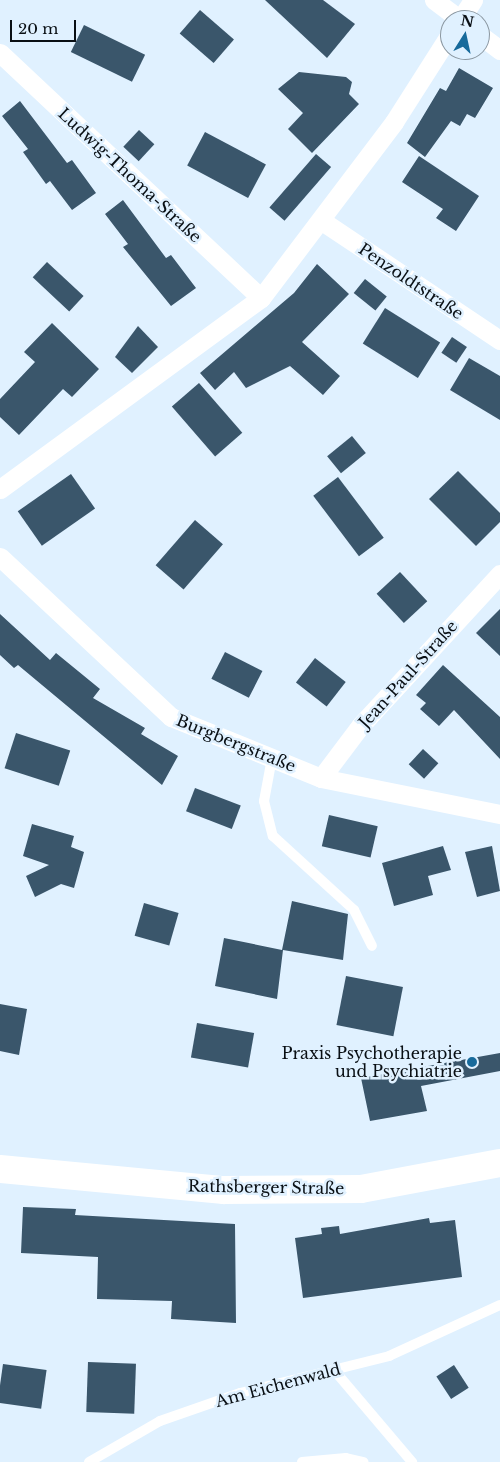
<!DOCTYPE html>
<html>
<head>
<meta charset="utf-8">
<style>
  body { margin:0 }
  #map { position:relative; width:500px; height:1462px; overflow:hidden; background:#e0f1ff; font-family:"Libre Baskerville",serif }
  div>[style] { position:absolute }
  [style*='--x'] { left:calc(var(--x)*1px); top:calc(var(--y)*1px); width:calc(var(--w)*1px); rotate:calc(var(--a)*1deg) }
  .building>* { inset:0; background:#3a566b; transform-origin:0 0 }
  .lane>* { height:10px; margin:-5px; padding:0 5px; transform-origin:5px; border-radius:5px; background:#fff }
  .street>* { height:19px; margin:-9.5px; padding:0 9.5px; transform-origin:9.5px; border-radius:9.5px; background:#fff }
  .secondary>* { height:28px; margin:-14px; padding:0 14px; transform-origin:14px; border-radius:14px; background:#fff }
  .dots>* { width:14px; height:14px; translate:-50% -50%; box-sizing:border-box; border:2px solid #e0f1ff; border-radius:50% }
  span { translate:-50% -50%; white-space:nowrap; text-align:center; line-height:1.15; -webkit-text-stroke:5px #e0f1ff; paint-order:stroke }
  .street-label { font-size:16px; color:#090f14 }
  .poi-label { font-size:16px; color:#090f14 }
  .right { translate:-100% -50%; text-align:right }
  .north { position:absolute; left:440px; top:10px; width:50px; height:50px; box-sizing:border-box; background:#e0f1ff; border:1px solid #8a97a1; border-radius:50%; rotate:10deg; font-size:14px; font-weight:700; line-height:20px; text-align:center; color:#090f14 }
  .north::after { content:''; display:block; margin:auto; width:18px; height:22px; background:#176a9b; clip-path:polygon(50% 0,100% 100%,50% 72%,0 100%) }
  .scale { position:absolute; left:10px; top:20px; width:66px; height:22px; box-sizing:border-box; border:2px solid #090f14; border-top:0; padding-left:6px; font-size:15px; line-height:18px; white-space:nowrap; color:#090f14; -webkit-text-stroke:4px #e0f1ff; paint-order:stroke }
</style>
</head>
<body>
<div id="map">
  <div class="building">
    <i style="clip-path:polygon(265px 0,323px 0,355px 24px,327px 58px)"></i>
    <i style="left:200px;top:10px;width:45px;height:31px;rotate:41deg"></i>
    <i style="left:84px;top:25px;width:68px;height:30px;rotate:26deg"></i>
    <i style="clip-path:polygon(459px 68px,493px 88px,475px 118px,467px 114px,460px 126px,451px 121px,425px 157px,407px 143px,440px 88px,446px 91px)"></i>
    <i style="clip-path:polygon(299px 72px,346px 77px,352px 82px,349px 94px,359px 104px,312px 153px,288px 129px,303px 113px,278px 89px)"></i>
    <i style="clip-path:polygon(20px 101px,67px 163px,72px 160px,96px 193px,72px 210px,50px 181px,46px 184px,23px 152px,28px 149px,2px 116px)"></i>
    <i style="left:139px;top:130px;width:21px;height:23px;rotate:43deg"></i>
    <i style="left:205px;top:132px;width:69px;height:38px;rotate:28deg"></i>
    <i style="left:316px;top:154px;width:20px;height:71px;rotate:41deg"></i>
    <i style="clip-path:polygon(419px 156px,479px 196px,456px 231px,436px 218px,443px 209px,402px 182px)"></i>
    <i style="clip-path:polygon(123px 200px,166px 258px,171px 255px,196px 288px,171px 306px,123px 247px,128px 244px,105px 214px)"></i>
    <i style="left:47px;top:262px;width:50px;height:21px;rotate:43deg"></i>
    <i style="clip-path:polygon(317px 264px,349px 294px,302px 342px,340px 376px,323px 395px,290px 366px,246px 388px,234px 372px,215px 390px,200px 373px,294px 293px)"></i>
    <i style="left:365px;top:279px;width:28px;height:18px;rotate:39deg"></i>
    <i style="left:385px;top:308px;width:65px;height:42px;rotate:32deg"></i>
    <i style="clip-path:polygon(52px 323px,99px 369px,72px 397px,63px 389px,19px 435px,0 417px,0 399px,35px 362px,24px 352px)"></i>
    <i style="clip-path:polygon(138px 326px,158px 347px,132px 373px,115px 357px)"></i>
    <i style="left:452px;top:337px;width:18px;height:19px;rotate:34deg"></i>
    <i style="clip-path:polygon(469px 358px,500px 376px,500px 420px,450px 390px)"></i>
    <i style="left:199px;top:383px;width:66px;height:36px;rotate:49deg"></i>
    <i style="left:352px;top:436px;width:22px;height:32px;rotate:51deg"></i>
    <i style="clip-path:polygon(458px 471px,500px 513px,500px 522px,476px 546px,429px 499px)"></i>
    <i style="left:71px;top:474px;width:42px;height:65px;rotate:55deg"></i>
    <i style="left:338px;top:477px;width:76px;height:31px;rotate:53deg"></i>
    <i style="left:195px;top:520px;width:37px;height:60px;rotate:41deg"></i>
    <i style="left:400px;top:572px;width:40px;height:32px;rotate:47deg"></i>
    <i style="clip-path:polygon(500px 609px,500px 656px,476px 633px)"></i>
    <i style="clip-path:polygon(0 614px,50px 660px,56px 653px,100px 689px,93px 698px,145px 728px,141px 734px,178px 756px,162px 785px,18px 665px,14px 668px,0 655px)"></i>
    <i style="left:225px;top:652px;width:42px;height:30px;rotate:27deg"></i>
    <i style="left:315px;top:658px;width:39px;height:31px;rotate:38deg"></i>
    <i style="clip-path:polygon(443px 665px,500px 717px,500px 759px,454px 710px,439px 726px,420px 709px,426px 703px,416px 695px)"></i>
    <i style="left:16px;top:733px;width:57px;height:37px;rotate:18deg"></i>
    <i style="left:423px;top:749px;width:21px;height:21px;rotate:43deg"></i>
    <i style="left:195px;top:788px;width:49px;height:25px;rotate:21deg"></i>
    <i style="left:329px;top:815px;width:50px;height:32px;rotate:13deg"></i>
    <i style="clip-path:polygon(32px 824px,74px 836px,71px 847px,84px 852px,74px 888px,61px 884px,35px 897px,26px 876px,49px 865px,23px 856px)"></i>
    <i style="clip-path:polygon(443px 846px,451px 870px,428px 876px,433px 895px,394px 906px,382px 863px)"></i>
    <i style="clip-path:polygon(492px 846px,500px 891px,477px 897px,465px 852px)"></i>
    <i style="clip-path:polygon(292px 901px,348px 914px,343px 960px,283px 950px,277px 999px,215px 986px,224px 938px,282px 950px)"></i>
    <i style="left:144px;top:903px;width:36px;height:34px;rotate:16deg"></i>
    <i style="left:346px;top:976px;width:58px;height:50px;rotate:11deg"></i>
    <i style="clip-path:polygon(0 1004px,27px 1009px,19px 1055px,0 1051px)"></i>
    <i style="left:197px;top:1023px;width:58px;height:35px;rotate:10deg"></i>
    <i style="clip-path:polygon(500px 1053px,500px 1071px,421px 1086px,427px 1111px,370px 1121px,361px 1078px)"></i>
    <i style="clip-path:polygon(23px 1207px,76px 1209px,75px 1215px,235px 1224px,236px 1323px,171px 1319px,172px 1301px,97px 1299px,98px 1257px,21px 1253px)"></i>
    <i style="clip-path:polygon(429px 1218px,430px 1223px,455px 1220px,462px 1277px,303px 1298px,295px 1238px,322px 1234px,321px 1228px,339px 1226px,340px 1234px)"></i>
    <i style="left:88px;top:1362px;width:48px;height:50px;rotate:2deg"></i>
    <i style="left:3px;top:1364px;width:44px;height:39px;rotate:8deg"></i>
    <i style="left:454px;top:1365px;width:27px;height:21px;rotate:57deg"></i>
  </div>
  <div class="lane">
    <i style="--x:272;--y:758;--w:44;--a:100.5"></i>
    <i style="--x:264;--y:801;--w:36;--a:76"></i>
    <i style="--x:273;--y:836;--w:110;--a:42.4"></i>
    <i style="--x:354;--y:910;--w:40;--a:63.4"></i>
    <i style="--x:334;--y:1370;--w:121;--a:49.7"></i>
    <i style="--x:89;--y:1462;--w:82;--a:-30"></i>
    <i style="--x:160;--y:1421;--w:85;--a:-19.3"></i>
    <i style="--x:240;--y:1393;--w:154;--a:-13.9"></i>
    <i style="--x:389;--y:1356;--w:122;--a:-24.7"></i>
    <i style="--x:302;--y:1462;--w:44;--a:-5.2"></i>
    <i style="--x:346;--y:1458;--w:18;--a:13"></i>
  </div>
  <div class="street">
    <i style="--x:434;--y:0;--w:34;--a:37"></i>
    <i style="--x:460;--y:20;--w:24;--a:-57"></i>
    <i style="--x:480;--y:35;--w:25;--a:37"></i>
    <i style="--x:0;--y:53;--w:358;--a:43.2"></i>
    <i style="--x:322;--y:221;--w:214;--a:33.8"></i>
    <i style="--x:0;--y:489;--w:323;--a:-36.2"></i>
    <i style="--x:261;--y:298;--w:221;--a:-52.9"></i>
    <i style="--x:394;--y:122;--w:104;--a:-57.5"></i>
    <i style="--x:0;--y:557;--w:234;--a:43.1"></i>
    <i style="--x:171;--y:717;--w:162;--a:22.1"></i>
    <i style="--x:321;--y:778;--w:183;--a:11.4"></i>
    <i style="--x:321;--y:778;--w:66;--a:-53"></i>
    <i style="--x:361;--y:725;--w:205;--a:-47.4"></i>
  </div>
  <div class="secondary">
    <i style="--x:0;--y:1169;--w:225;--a:5.4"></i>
    <i style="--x:224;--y:1190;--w:137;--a:-0.4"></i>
    <i style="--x:361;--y:1189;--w:141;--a:-10.6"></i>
  </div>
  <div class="dots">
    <i style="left:472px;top:1062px;background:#176a9b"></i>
  </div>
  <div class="street-label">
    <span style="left:130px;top:175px;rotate:43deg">Ludwig-Thoma-Straße</span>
    <span style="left:411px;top:281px;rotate:34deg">Penzoldtstraße</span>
    <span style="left:408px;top:674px;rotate:-48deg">Jean-Paul-Straße</span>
    <span style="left:236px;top:743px;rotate:22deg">Burgbergstraße</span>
    <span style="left:266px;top:1187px;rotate:1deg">Rathsberger Straße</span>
    <span style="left:278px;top:1385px;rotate:-15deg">Am Eichenwald</span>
  </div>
  <div class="poi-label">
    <span class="right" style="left:462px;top:1062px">Praxis Psychotherapie<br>und Psychiatrie</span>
  </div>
  <div class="north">N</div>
  <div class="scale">20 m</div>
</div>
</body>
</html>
